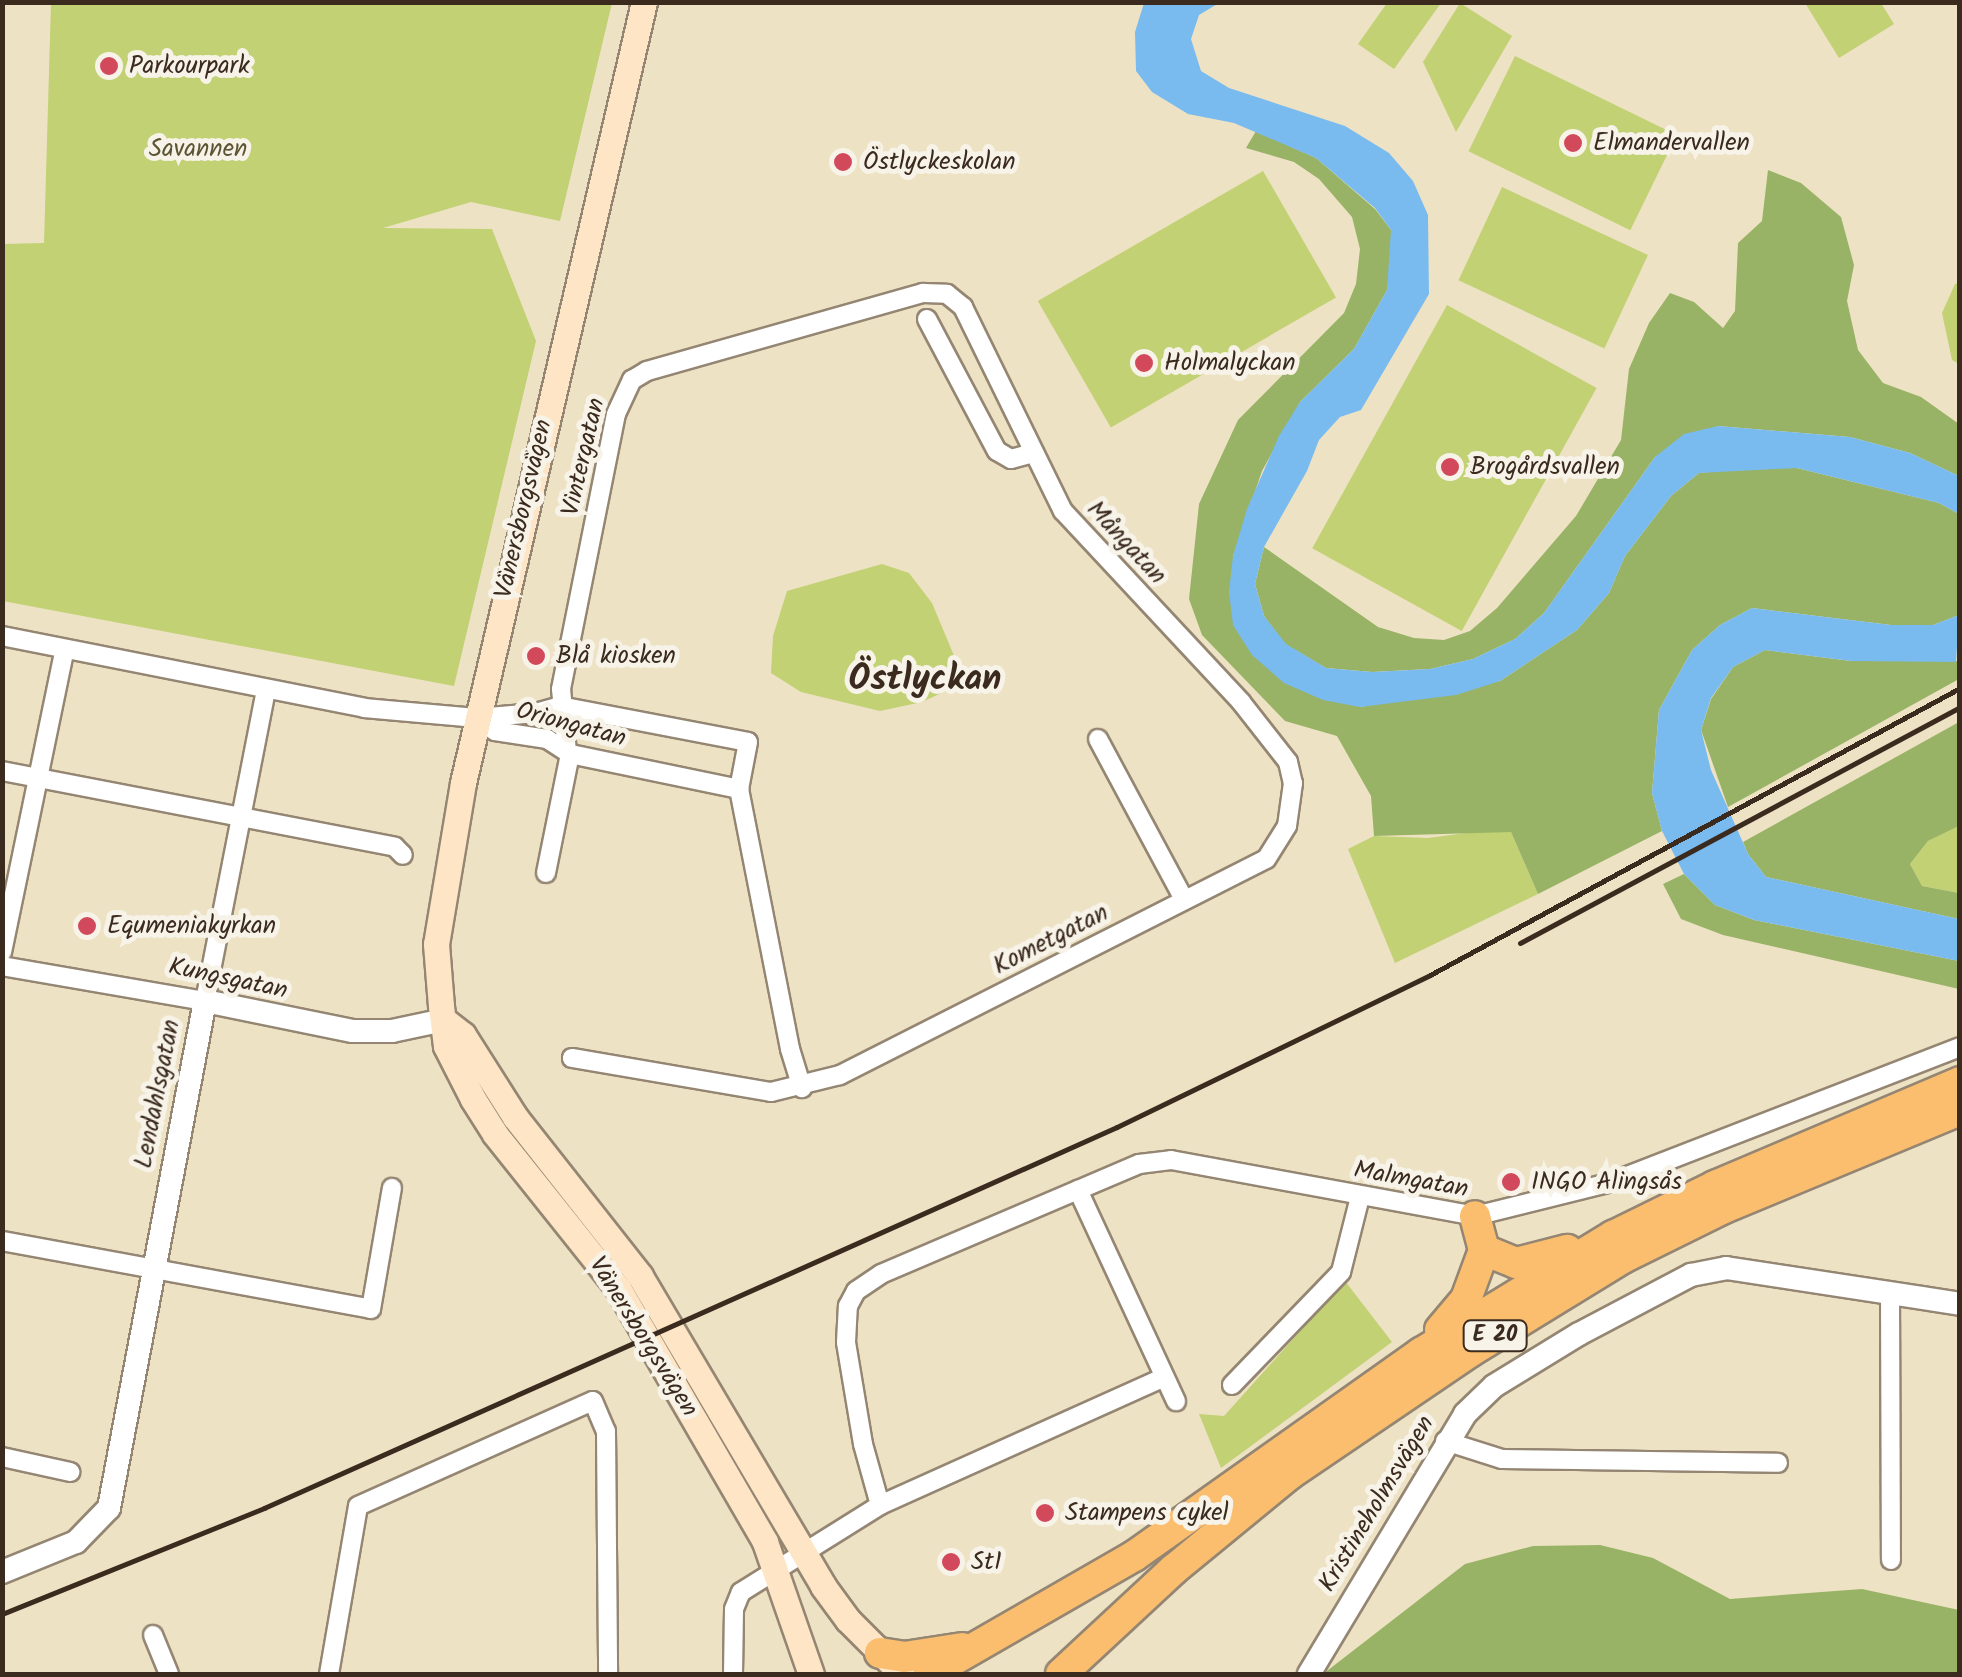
<!DOCTYPE html>
<html>
<head>
<meta charset="utf-8">
<style>
  body { margin:0 }
  #map { position:relative; width:1962px; height:1677px; overflow:hidden; background:#eee2c5; font-family:Kalam,sans-serif }
  div>[style] { position:absolute }
  [style*='--x'] { left:calc(var(--x)*1px); top:calc(var(--y)*1px); width:calc(var(--w)*1px); rotate:calc(var(--a)*1deg) }
  .green>* { inset:0; background:#c1d173; transform-origin:0 0 }
  .forest>* { inset:0; background:#98b365 }
  .water>* { inset:0; background:#79bbee }
  .roads { filter:drop-shadow(2px 0 #948672) drop-shadow(-2px 0 #948672) drop-shadow(0 2px #948672) drop-shadow(0 -2px #948672) }
  .minor>* { height:18px; margin:-9px; padding:0 9px; transform-origin:9px; border-radius:9px; background:#fff }
  .tertiary>* { height:22px; margin:-11px; padding:0 11px; transform-origin:11px; border-radius:11px; background:#fff }
  .secondary>* { height:25px; margin:-12.5px; padding:0 12.5px; transform-origin:12.5px; border-radius:12.5px; background:#fde5c5 }
  .trunk>* { height:30px; margin:-15px; padding:0 15px; transform-origin:15px; border-radius:15px; background:#fbbd6e }
  .rail>* { height:5px; margin:-2.5px; padding:0 2.5px; transform-origin:2.5px; border-radius:2.5px; background:#3b2a1e }
  .dots>* { width:28px; height:28px; translate:-50% -50%; box-sizing:border-box; border:5px solid #f7f3e8; border-radius:50% }
  span { translate:-50% -50%; white-space:nowrap; text-align:center; line-height:1.15; -webkit-text-stroke:10px #f7f3e8; paint-order:stroke }
  .shield-label span { padding:2px 8px; background:#f7f3e8; border:2px solid; border-radius:8px; -webkit-text-stroke-width:0 }
  .shield-label { font-size:22px; color:#3b2a1e; font-weight:700 }
  .poi-label { font-size:25px; color:#3b2a1e }
  .left { translate:0 -50%; text-align:left }
  .park-label { font-size:25px; color:#5c5433 }
  .street-label { font-size:25px; color:#3b2a1e }
  .district-label { font-size:35px; color:#3b2a1e; font-weight:700 }
  .frame { position:absolute; inset:0; border:5px solid #3b2a1e; pointer-events:none }
</style>
</head>
<body>
<div id="map">
  <div class="green">
    <i style="clip-path:polygon(51px 3px,612px 3px,560px 221px,471px 202px,383px 228px,492px 229px,536px 341px,454px 686px,3px 601px,3px 244px,44px 243px)"></i>
    <i style="clip-path:polygon(1387px 3px,1441px 3px,1394px 69px,1358px 44px)"></i>
    <i style="clip-path:polygon(1460px 3px,1512px 36px,1456px 132px,1423px 62px)"></i>
    <i style="clip-path:polygon(1805px 3px,1881px 3px,1894px 24px,1839px 58px)"></i>
    <i style="left:1515px;top:56px;width:180px;height:106px;rotate:26deg"></i>
    <i style="left:1263px;top:171px;width:146px;height:260px;rotate:60deg"></i>
    <i style="left:1502px;top:187px;width:161px;height:103px;rotate:25deg"></i>
    <i style="clip-path:polygon(1959px 283px,1960px 283px,1959px 364px,1952px 360px,1942px 313px,1955px 284px)"></i>
    <i style="left:1447px;top:305px;width:171px;height:278px;rotate:29deg"></i>
    <i style="clip-path:polygon(882px 564px,909px 573px,932px 603px,965px 682px,922px 702px,880px 711px,801px 692px,771px 673px,773px 636px,787px 591px)"></i>
    <i style="clip-path:polygon(1959px 826px,1959px 893px,1922px 886px,1910px 864px,1928px 841px)"></i>
    <i style="clip-path:polygon(1489px 830px,1511px 832px,1538px 894px,1395px 963px,1348px 849px,1374px 836px,1428px 838px)"></i>
    <i style="clip-path:polygon(1345px 1281px,1392px 1342px,1221px 1468px,1199px 1414px,1224px 1416px)"></i>
  </div>
  <div class="forest">
    <i style="clip-path:polygon(1256px 131px,1316px 158px,1375px 209px,1391px 230px,1392px 265px,1387px 290px,1354px 349px,1300px 402px,1262px 471px,1233px 556px,1233px 625px,1360px 707px,1500px 681px,1577px 630px,1609px 593px,1625px 556px,1671px 496px,1699px 473px,1743px 468px,1797px 468px,1939px 503px,1959px 514px,1959px 615px,1933px 625px,1891px 625px,1752px 608px,1720px 625px,1692px 650px,1659px 710px,1652px 793px,1662px 831px,1538px 894px,1511px 832px,1374px 836px,1371px 796px,1337px 736px,1285px 721px,1202px 635px,1189px 599px,1199px 504px,1238px 420px,1344px 313px,1356px 284px,1360px 249px,1352px 217px,1319px 179px,1294px 162px,1246px 148px)"></i>
    <i style="clip-path:polygon(1768px 170px,1801px 183px,1841px 217px,1854px 265px,1847px 301px,1858px 350px,1883px 383px,1921px 397px,1959px 424px,1959px 476px,1910px 453px,1850px 437px,1718px 426px,1655px 457px,1544px 613px,1515px 639px,1473px 659px,1430px 669px,1372px 672px,1326px 668px,1285px 644px,1264px 616px,1255px 584px,1264px 547px,1378px 627px,1414px 638px,1444px 640px,1470px 631px,1497px 608px,1576px 516px,1621px 440px,1629px 369px,1649px 323px,1670px 293px,1694px 302px,1723px 328px,1735px 311px,1738px 243px,1762px 221px)"></i>
    <i style="clip-path:polygon(1765px 650px,1851px 661px,1959px 661px,1959px 679px,1728px 807px,1701px 730px,1711px 699px,1733px 667px)"></i>
    <i style="clip-path:polygon(1959px 722px,1959px 826px,1928px 841px,1910px 864px,1922px 886px,1959px 893px,1959px 919px,1766px 877px,1748px 854px,1743px 842px)"></i>
    <i style="clip-path:polygon(1684px 874px,1715px 905px,1754px 920px,1959px 961px,1959px 989px,1723px 935px,1681px 919px,1663px 884px)"></i>
    <i style="clip-path:polygon(1600px 1545px,1653px 1558px,1730px 1599px,1862px 1589px,1959px 1610px,1959px 1674px,1323px 1674px,1465px 1564px,1533px 1546px)"></i>
  </div>
  <div class="water">
    <i style="clip-path:polygon(1144px 3px,1219px 3px,1199px 15px,1191px 39px,1201px 71px,1229px 88px,1345px 126px,1389px 153px,1413px 181px,1428px 215px,1429px 294px,1361px 410px,1340px 417px,1319px 440px,1307px 471px,1264px 547px,1255px 584px,1264px 616px,1286px 644px,1326px 668px,1372px 672px,1430px 669px,1473px 659px,1515px 639px,1544px 613px,1655px 457px,1684px 434px,1718px 426px,1850px 437px,1910px 453px,1959px 476px,1959px 514px,1939px 503px,1797px 468px,1699px 473px,1671px 496px,1625px 556px,1609px 593px,1577px 630px,1500px 681px,1456px 695px,1360px 707px,1323px 700px,1284px 683px,1252px 655px,1233px 625px,1229px 592px,1233px 556px,1247px 509px,1279px 436px,1300px 402px,1354px 349px,1387px 290px,1391px 230px,1375px 208px,1316px 158px,1234px 123px,1188px 114px,1152px 92px,1136px 71px,1135px 32px)"></i>
    <i style="clip-path:polygon(1752px 608px,1891px 625px,1933px 625px,1959px 615px,1956px 662px,1851px 661px,1765px 650px,1733px 667px,1711px 698px,1701px 730px,1711px 770px,1748px 854px,1766px 877px,1959px 919px,1959px 961px,1754px 920px,1715px 905px,1684px 874px,1662px 831px,1652px 793px,1659px 710px,1692px 650px,1720px 625px)"></i>
  </div>
  <div class="roads">
    <div class="minor">
      <i style="--x:927;--y:319;--w:149;--a:62.1"></i>
      <i style="--x:997;--y:451;--w:16;--a:30"></i>
      <i style="--x:1011;--y:459;--w:24;--a:-15"></i>
      <i style="--x:2;--y:636;--w:369;--a:11.2"></i>
      <i style="--x:364;--y:708;--w:113;--a:5.1"></i>
      <i style="--x:477;--y:718;--w:59;--a:-4.8"></i>
      <i style="--x:536;--y:713;--w:25;--a:-16"></i>
      <i style="--x:560;--y:706;--w:191;--a:10.8"></i>
      <i style="--x:748;--y:742;--w:48;--a:100.8"></i>
      <i style="--x:739;--y:789;--w:265;--a:78.9"></i>
      <i style="--x:790;--y:1049;--w:41;--a:72.9"></i>
      <i style="--x:477;--y:718;--w:22;--a:36"></i>
      <i style="--x:495;--y:731;--w:53;--a:8.7"></i>
      <i style="--x:547;--y:739;--w:27;--a:33"></i>
      <i style="--x:570;--y:754;--w:173;--a:11.7"></i>
      <i style="--x:1098;--y:739;--w:176;--a:61.8"></i>
      <i style="--x:567;--y:752;--w:63;--a:-95.4"></i>
      <i style="--x:561;--y:689;--w:280;--a:-78.7"></i>
      <i style="--x:616;--y:414;--w:38;--a:-65"></i>
      <i style="--x:632;--y:380;--w:17;--a:-31"></i>
      <i style="--x:647;--y:371;--w:287;--a:-15.8"></i>
      <i style="--x:923;--y:293;--w:24;--a:2"></i>
      <i style="--x:947;--y:294;--w:21;--a:39"></i>
      <i style="--x:963;--y:307;--w:227;--a:63.9"></i>
      <i style="--x:1063;--y:511;--w:261;--a:47"></i>
      <i style="--x:1241;--y:702;--w:76;--a:51.9"></i>
      <i style="--x:1288;--y:762;--w:22;--a:77"></i>
      <i style="--x:1293;--y:783;--w:43;--a:97.9"></i>
      <i style="--x:1287;--y:826;--w:39;--a:122"></i>
      <i style="--x:1266;--y:859;--w:478;--a:153.1"></i>
      <i style="--x:840;--y:1075;--w:71;--a:166.2"></i>
      <i style="--x:771;--y:1092;--w:202;--a:-170.3"></i>
      <i style="--x:2;--y:771;--w:400;--a:10.9"></i>
      <i style="--x:395;--y:847;--w:11;--a:45"></i>
      <i style="--x:546;--y:873;--w:121;--a:-78.6"></i>
      <i style="--x:2;--y:952;--w:309;--a:-78.3"></i>
      <i style="--x:2;--y:966;--w:206;--a:9.8"></i>
      <i style="--x:205;--y:1001;--w:316;--a:-78.9"></i>
      <i style="--x:1078;--y:1190;--w:233;--a:65.1"></i>
      <i style="--x:2;--y:1241;--w:375;--a:10.4"></i>
      <i style="--x:371;--y:1309;--w:123;--a:-80.2"></i>
      <i style="--x:1890;--y:1294;--w:266;--a:89.8"></i>
      <i style="--x:1232;--y:1385;--w:157;--a:-46"></i>
      <i style="--x:1341;--y:1272;--w:77;--a:-75.8"></i>
      <i style="--x:1445;--y:1441;--w:60;--a:17.5"></i>
      <i style="--x:1502;--y:1459;--w:276;--a:0.8"></i>
      <i style="--x:2;--y:1457;--w:70;--a:12.4"></i>
      <i style="--x:880;--y:1505;--w:63;--a:-105.6"></i>
      <i style="--x:863;--y:1444;--w:103;--a:-99.5"></i>
      <i style="--x:846;--y:1342;--w:36;--a:-87"></i>
      <i style="--x:848;--y:1306;--w:17;--a:-62"></i>
      <i style="--x:856;--y:1291;--w:30;--a:-34"></i>
      <i style="--x:881;--y:1274;--w:214;--a:-23.1"></i>
      <i style="--x:1078;--y:1190;--w:66;--a:-23.1"></i>
      <i style="--x:1139;--y:1164;--w:32;--a:-7"></i>
      <i style="--x:1171;--y:1160;--w:309;--a:10.4"></i>
      <i style="--x:1475;--y:1216;--w:141;--a:-13.9"></i>
      <i style="--x:1612;--y:1182;--w:373;--a:-21.2"></i>
      <i style="--x:153;--y:1635;--w:42;--a:67.7"></i>
      <i style="--x:329;--y:1674;--w:170;--a:-80.2"></i>
      <i style="--x:358;--y:1506;--w:257;--a:-24.1"></i>
      <i style="--x:593;--y:1401;--w:33;--a:67"></i>
      <i style="--x:606;--y:1431;--w:243;--a:89.5"></i>
      <i style="--x:733;--y:1674;--w:65;--a:-89.1"></i>
      <i style="--x:734;--y:1609;--w:18;--a:-68"></i>
      <i style="--x:741;--y:1592;--w:164;--a:-32"></i>
      <i style="--x:880;--y:1505;--w:309;--a:-24.2"></i>
    </div>
    <div class="tertiary">
      <i style="--x:2;--y:1572;--w:80;--a:-22.1"></i>
      <i style="--x:76;--y:1542;--w:47;--a:-45.9"></i>
      <i style="--x:109;--y:1508;--w:516;--a:-79.28"></i>
      <i style="--x:205;--y:1001;--w:151;--a:11.5"></i>
      <i style="--x:353;--y:1031;--w:39;--a:0"></i>
      <i style="--x:392;--y:1031;--w:53;--a:-11.9"></i>
      <i style="--x:1309;--y:1674;--w:303;--a:-59"></i>
      <i style="--x:1465;--y:1414;--w:40;--a:-44"></i>
      <i style="--x:1494;--y:1386;--w:100;--a:-31.5"></i>
      <i style="--x:1579;--y:1334;--w:127;--a:-27.8"></i>
      <i style="--x:1691;--y:1275;--w:36;--a:-11"></i>
      <i style="--x:1726;--y:1268;--w:237;--a:8.7"></i>
    </div>
    <div class="secondary">
      <i style="--x:644;--y:2;--w:802;--a:103.05"></i>
      <i style="--x:463;--y:783;--w:163;--a:99.5"></i>
      <i style="--x:436;--y:944;--w:62;--a:85.4"></i>
      <i style="--x:441;--y:1006;--w:40;--a:82.9"></i>
      <i style="--x:446;--y:1046;--w:59;--a:63"></i>
      <i style="--x:473;--y:1099;--w:41;--a:57.8"></i>
      <i style="--x:495;--y:1134;--w:197;--a:51.4"></i>
      <i style="--x:618;--y:1288;--w:293;--a:59.9"></i>
      <i style="--x:765;--y:1542;--w:140;--a:70.8"></i>
      <i style="--x:444;--y:1020;--w:24;--a:38"></i>
      <i style="--x:463;--y:1035;--w:97;--a:57.6"></i>
      <i style="--x:515;--y:1117;--w:202;--a:51.8"></i>
      <i style="--x:640;--y:1276;--w:360;--a:59.4"></i>
      <i style="--x:823;--y:1586;--w:42;--a:53.7"></i>
      <i style="--x:848;--y:1620;--w:76;--a:45"></i>
    </div>
    <div class="trunk">
      <i style="--x:1484;--y:1250;--w:35;--a:22"></i>
      <i style="--x:1516;--y:1263;--w:53;--a:-14.3"></i>
      <i style="--x:1440;--y:1330;--w:40;--a:-50"></i>
      <i style="--x:1466;--y:1299;--w:52;--a:-69.8"></i>
      <i style="--x:1484;--y:1250;--w:35;--a:-105"></i>
      <i style="--x:880;--y:1653;--w:24;--a:9"></i>
      <i style="--x:904;--y:1657;--w:59;--a:-8.8"></i>
      <i style="--x:929;--y:1674;--w:237;--a:-29.9"></i>
      <i style="--x:1134;--y:1556;--w:352;--a:-35.3"></i>
      <i style="--x:1421;--y:1353;--w:225;--a:-31.4"></i>
      <i style="--x:1613;--y:1236;--w:114;--a:-26.1"></i>
      <i style="--x:1715;--y:1186;--w:266;--a:-23"></i>
      <i style="--x:1061;--y:1674;--w:153;--a:-42.9"></i>
      <i style="--x:1173;--y:1570;--w:151;--a:-39.4"></i>
      <i style="--x:1290;--y:1474;--w:219;--a:-34.2"></i>
      <i style="--x:1471;--y:1351;--w:178;--a:-31.5"></i>
      <i style="--x:1623;--y:1258;--w:110;--a:-26.3"></i>
      <i style="--x:1722;--y:1209;--w:258;--a:-22.6"></i>
    </div>
  </div>
  <div class="rail">
    <i style="--x:1520;--y:943;--w:499;--a:-28.2"></i>
    <i style="--x:2;--y:1614;--w:283;--a:-22"></i>
    <i style="--x:264;--y:1508;--w:934;--a:-24.07"></i>
    <i style="--x:1117;--y:1127;--w:348;--a:-25.9"></i>
    <i style="--x:1430;--y:975;--w:603;--a:-28.44"></i>
  </div>
  <div class="dots">
    <i style="left:109px;top:66px;background:#d1495b"></i>
    <i style="left:1573px;top:143px;background:#d1495b"></i>
    <i style="left:843px;top:162px;background:#d1495b"></i>
    <i style="left:1144px;top:363px;background:#d1495b"></i>
    <i style="left:1450px;top:467px;background:#d1495b"></i>
    <i style="left:536px;top:656px;background:#d1495b"></i>
    <i style="left:87px;top:926px;background:#d1495b"></i>
    <i style="left:1511px;top:1182px;background:#d1495b"></i>
    <i style="left:1045px;top:1513px;background:#d1495b"></i>
    <i style="left:951px;top:1562px;background:#d1495b"></i>
  </div>
  <div class="shield-label">
    <span style="left:1495px;top:1336px">E 20</span>
  </div>
  <div class="poi-label">
    <span class="left" style="left:129px;top:66px">Parkourpark</span>
    <span class="left" style="left:1593px;top:143px">Elmandervallen</span>
    <span class="left" style="left:863px;top:162px">Östlyckeskolan</span>
    <span class="left" style="left:1164px;top:363px">Holmalyckan</span>
    <span class="left" style="left:1470px;top:467px">Brogårdsvallen</span>
    <span class="left" style="left:556px;top:656px">Blå kiosken</span>
    <span class="left" style="left:107px;top:926px">Equmeniakyrkan</span>
    <span class="left" style="left:1531px;top:1182px">INGO Alingsås</span>
    <span class="left" style="left:1065px;top:1513px">Stampens cykel</span>
    <span class="left" style="left:971px;top:1562px">St1</span>
  </div>
  <div class="park-label">
    <span style="left:198px;top:149px">Savannen</span>
  </div>
  <div class="street-label">
    <span style="left:584px;top:457px;rotate:-77deg">Vintergatan</span>
    <span style="left:524px;top:509px;rotate:-77deg">Vänersborgsvägen</span>
    <span style="left:1126px;top:543px;rotate:47deg">Mångatan</span>
    <span style="left:571px;top:725px;rotate:15deg">Oriongatan</span>
    <span style="left:1051px;top:940px;rotate:-27deg">Kometgatan</span>
    <span style="left:228px;top:979px;rotate:12deg">Kungsgatan</span>
    <span style="left:158px;top:1094px;rotate:-79deg">Lendahlsgatan</span>
    <span style="left:1411px;top:1180px;rotate:10deg">Malmgatan</span>
    <span style="left:643px;top:1337px;rotate:58deg">Vänersborgsvägen</span>
    <span style="left:1377px;top:1504px;rotate:-59deg">Kristineholmsvägen</span>
  </div>
  <div class="district-label">
    <span style="left:925px;top:680px">Östlyckan</span>
  </div>
  <div class="frame"></div>
</div>
</body>
</html>
